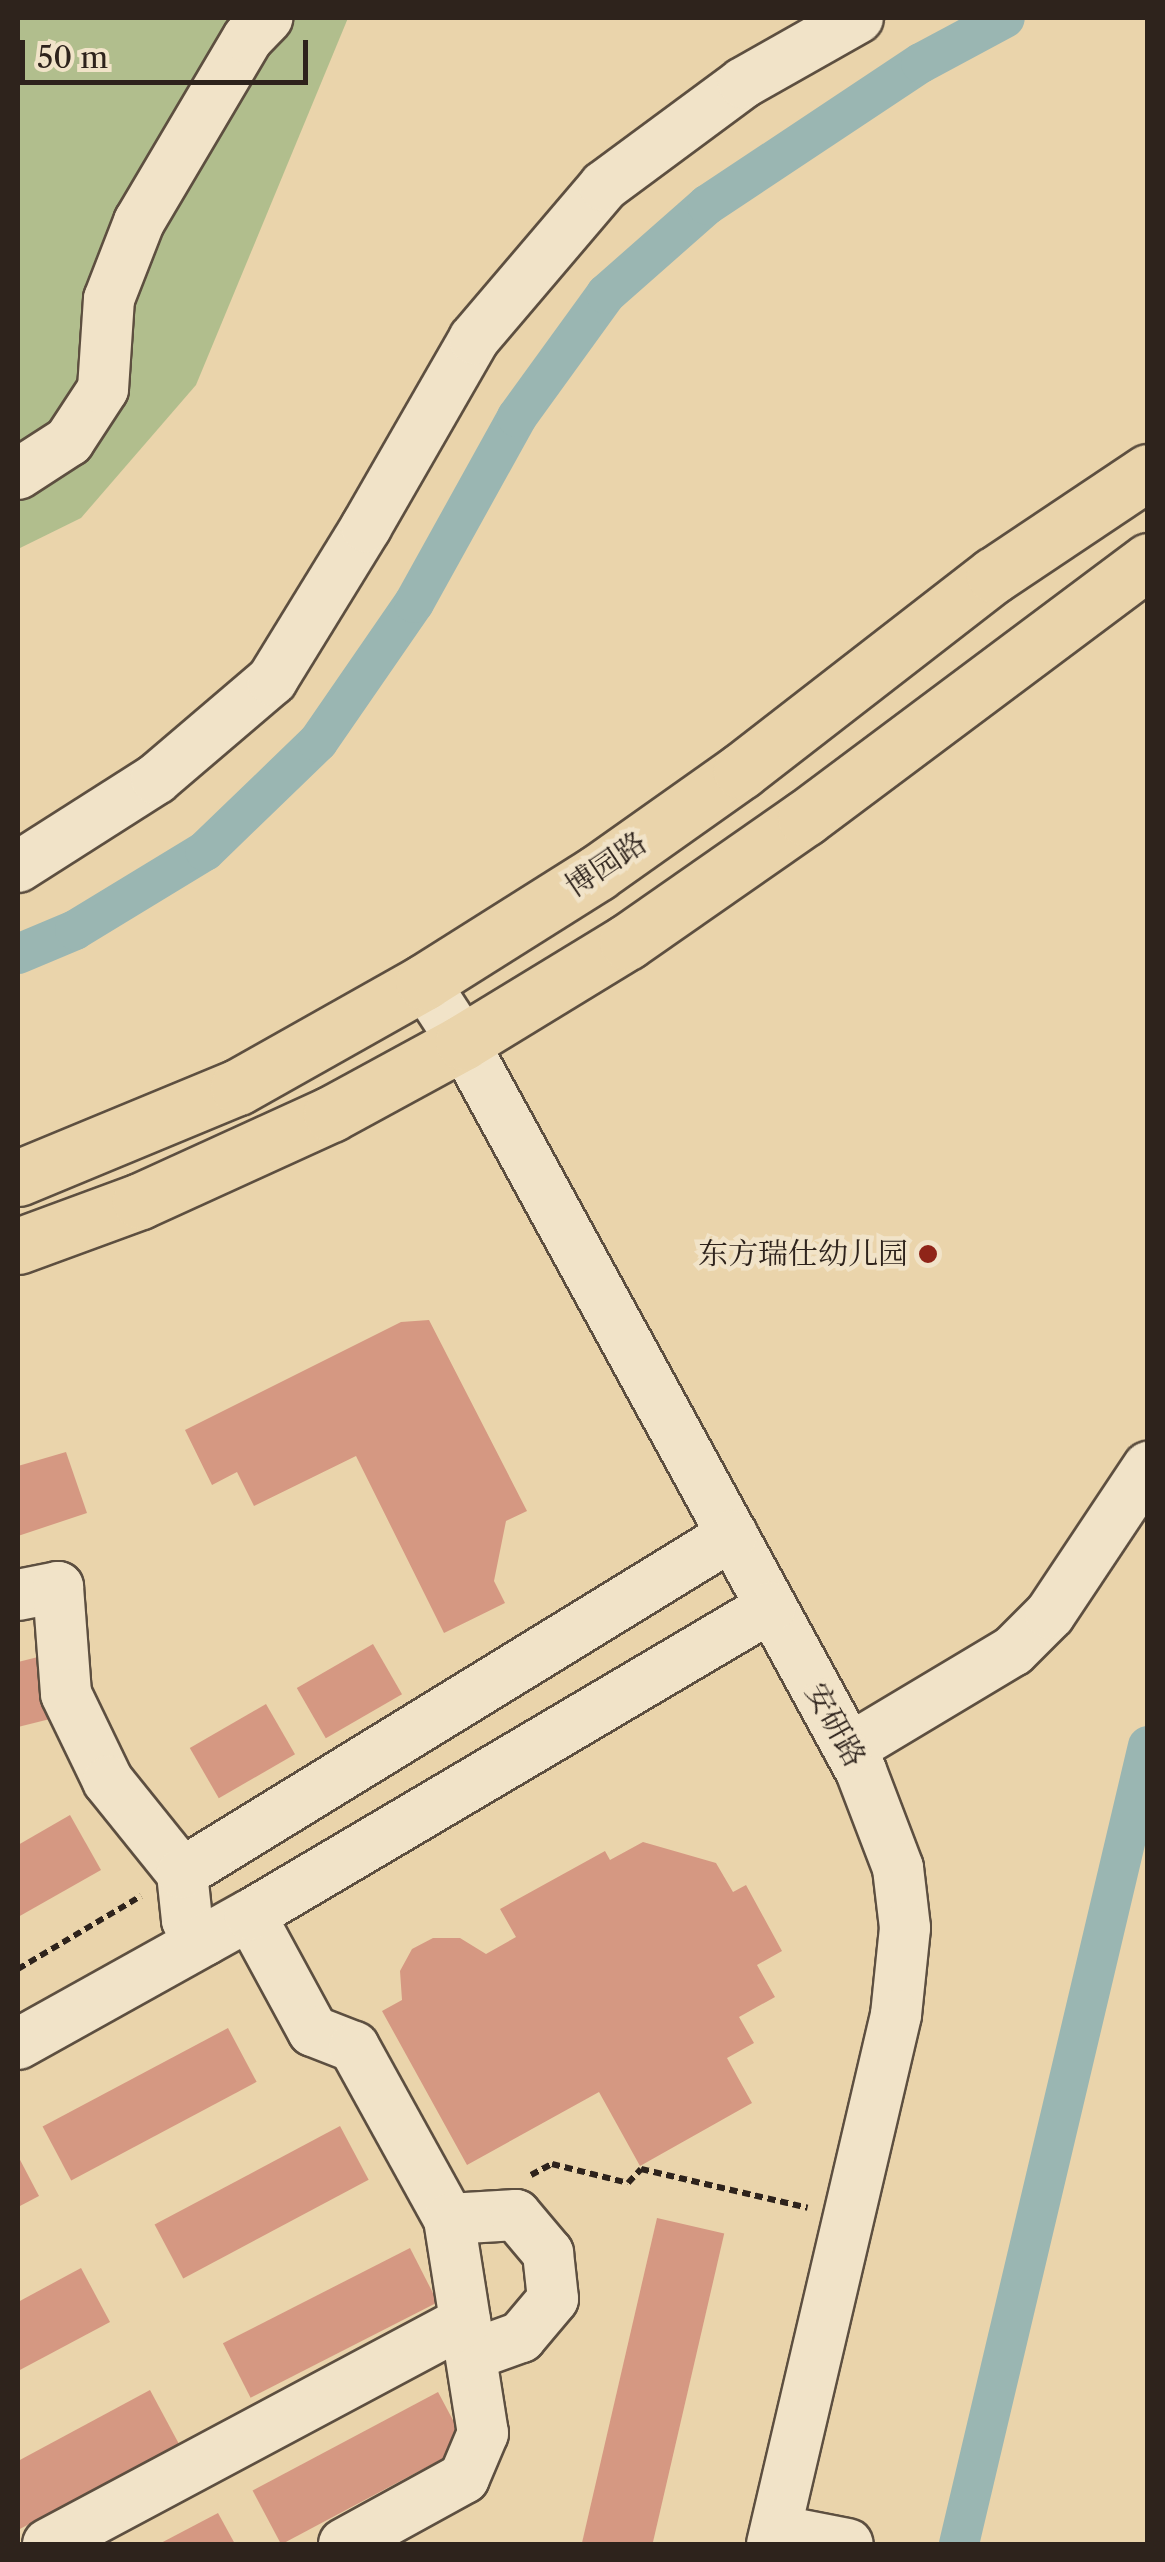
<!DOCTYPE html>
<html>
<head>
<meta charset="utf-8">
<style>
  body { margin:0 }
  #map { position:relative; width:1165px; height:2562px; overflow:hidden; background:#ead4ab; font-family:"Libre Caslon Text","Noto Serif SC",serif }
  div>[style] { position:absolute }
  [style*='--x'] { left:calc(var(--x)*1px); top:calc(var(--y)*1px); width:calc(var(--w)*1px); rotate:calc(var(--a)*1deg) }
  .green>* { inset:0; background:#b1be8d }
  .canal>* { height:40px; margin:-20px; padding:0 20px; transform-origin:20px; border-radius:20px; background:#9ab6b2 }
  .building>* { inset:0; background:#d59882; transform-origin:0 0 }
  .path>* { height:6px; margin-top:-3px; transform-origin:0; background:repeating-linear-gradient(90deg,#2e231c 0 8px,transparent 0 13px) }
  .roads { filter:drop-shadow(2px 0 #5d4f40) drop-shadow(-2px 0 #5d4f40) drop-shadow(0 2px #5d4f40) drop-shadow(0 -2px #5d4f40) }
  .minor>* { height:50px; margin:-25px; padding:0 25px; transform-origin:25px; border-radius:25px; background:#f1e3c8 }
  .major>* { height:55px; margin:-27.5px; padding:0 27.5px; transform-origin:27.5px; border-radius:27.5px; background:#ead4ab }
  .dots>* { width:28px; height:28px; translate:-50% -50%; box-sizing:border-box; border:5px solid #f1e3c8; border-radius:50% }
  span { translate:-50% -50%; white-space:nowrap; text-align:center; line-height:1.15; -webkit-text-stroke:9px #f1e3c8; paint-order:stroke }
  .street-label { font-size:30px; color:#2e231c }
  .poi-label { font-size:30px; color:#2e231c }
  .right { translate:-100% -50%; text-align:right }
  .frame { position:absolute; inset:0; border:20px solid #2e231c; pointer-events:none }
  .scale { position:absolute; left:20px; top:40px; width:288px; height:45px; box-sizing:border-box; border:5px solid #2e231c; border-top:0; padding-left:12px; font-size:30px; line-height:35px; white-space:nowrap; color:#2e231c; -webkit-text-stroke:8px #f1e3c8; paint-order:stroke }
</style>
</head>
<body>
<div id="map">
  <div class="green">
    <i style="clip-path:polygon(18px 18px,348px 18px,196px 385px,81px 518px,18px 549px)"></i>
  </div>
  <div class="canal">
    <i style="--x:18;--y:954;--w:62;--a:-22.8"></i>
    <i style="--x:75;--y:930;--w:152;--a:-31.3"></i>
    <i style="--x:205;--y:851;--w:157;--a:-44"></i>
    <i style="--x:318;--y:742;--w:169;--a:-55.4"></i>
    <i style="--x:414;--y:603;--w:213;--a:-61"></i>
    <i style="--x:517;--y:417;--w:152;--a:-54.1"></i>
    <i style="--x:606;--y:294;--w:135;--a:-41.4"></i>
    <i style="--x:707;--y:205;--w:257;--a:-33.6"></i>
    <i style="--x:921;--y:63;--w:95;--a:-28.2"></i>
    <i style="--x:959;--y:2544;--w:820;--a:-76.68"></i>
  </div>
  <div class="building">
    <i style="clip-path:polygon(429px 1320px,527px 1511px,506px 1521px,494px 1581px,505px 1603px,444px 1633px,356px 1456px,254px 1506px,237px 1472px,212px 1485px,185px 1430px,401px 1322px)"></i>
    <i style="clip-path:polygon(66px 1452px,87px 1513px,18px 1536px,18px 1466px)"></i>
    <i style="left:373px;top:1644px;width:58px;height:88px;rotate:60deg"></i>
    <i style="clip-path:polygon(38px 1657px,54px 1718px,18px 1727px,18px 1662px)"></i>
    <i style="left:266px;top:1704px;width:58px;height:88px;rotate:60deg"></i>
    <i style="clip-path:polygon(70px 1815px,101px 1870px,18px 1917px,18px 1845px)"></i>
    <i style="clip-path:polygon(643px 1842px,716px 1863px,733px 1892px,746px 1885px,782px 1951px,757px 1965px,775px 1997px,739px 2017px,754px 2043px,727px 2058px,752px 2103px,640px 2166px,599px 2092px,467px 2165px,382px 2011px,402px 2000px,400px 1971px,412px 1949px,433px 1938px,460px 1938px,486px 1954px,516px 1937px,500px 1909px,605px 1851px,610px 1860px)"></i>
    <i style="left:228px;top:2028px;width:61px;height:210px;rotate:62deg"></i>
    <i style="left:340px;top:2126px;width:61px;height:210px;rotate:62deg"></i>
    <i style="clip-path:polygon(18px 2156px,39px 2196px,18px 2207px)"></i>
    <i style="left:657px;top:2218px;width:69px;height:335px;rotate:13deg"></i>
    <i style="left:410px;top:2248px;width:61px;height:210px;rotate:63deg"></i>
    <i style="clip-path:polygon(81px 2268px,110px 2322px,18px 2371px,18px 2302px)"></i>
    <i style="clip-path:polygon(150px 2390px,179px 2444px,18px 2530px,18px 2461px)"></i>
    <i style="left:438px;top:2392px;width:61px;height:210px;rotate:62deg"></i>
    <i style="clip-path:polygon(218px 2513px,235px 2544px,159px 2544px)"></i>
  </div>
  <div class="path">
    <i style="--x:18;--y:1969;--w:143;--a:-30.7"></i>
    <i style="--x:531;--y:2175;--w:24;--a:-28"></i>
    <i style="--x:552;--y:2164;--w:78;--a:14"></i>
    <i style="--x:628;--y:2183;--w:19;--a:-47"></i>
    <i style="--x:641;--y:2169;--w:171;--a:13.1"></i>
  </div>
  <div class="roads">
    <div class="minor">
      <i style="--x:18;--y:474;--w:61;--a:-32.9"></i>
      <i style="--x:69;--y:441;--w:62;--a:-56.8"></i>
      <i style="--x:103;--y:389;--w:90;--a:-86.2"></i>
      <i style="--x:109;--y:299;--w:83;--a:-68.7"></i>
      <i style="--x:139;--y:222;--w:214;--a:-59.4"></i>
      <i style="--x:248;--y:38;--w:28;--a:-46"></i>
      <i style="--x:18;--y:867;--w:164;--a:-32.5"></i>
      <i style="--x:156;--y:779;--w:153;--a:-40.5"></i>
      <i style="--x:272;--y:680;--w:180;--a:-58.4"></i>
      <i style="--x:366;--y:527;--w:217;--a:-60.1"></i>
      <i style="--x:474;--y:339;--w:201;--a:-49.6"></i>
      <i style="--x:604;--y:186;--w:173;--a:-36.5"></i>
      <i style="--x:743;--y:83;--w:132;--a:-29.5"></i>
      <i style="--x:424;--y:982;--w:72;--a:57"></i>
      <i style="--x:463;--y:1042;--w:831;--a:61.37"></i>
      <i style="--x:861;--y:1771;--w:104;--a:69.1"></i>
      <i style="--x:898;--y:1868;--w:60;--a:83.3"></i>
      <i style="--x:905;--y:1928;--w:87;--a:95.9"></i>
      <i style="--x:896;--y:2015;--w:543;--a:103.19"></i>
      <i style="--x:18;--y:1595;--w:41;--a:-11.3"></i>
      <i style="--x:58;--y:1587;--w:107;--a:85.7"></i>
      <i style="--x:66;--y:1694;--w:97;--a:64.2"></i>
      <i style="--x:108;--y:1781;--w:118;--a:51.2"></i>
      <i style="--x:849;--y:1749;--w:191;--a:-30.9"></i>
      <i style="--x:1013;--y:1651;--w:52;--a:-45"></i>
      <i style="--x:1050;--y:1614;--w:177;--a:-56.3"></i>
      <i style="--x:250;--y:1915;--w:132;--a:61.5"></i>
      <i style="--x:313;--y:2031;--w:44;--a:21.3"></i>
      <i style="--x:354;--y:2047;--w:196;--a:61.1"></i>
      <i style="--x:449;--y:2219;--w:217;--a:81"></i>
      <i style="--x:483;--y:2433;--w:49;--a:112.9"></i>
      <i style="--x:464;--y:2478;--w:137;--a:151.2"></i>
      <i style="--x:205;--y:1940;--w:27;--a:-132"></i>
      <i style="--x:187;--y:1920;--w:47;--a:-96.1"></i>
      <i style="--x:182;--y:1873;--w:646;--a:-31.57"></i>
      <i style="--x:18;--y:2044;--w:265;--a:-29.1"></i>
      <i style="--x:250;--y:1915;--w:605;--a:-30.59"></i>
      <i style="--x:449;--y:2219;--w:67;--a:-3.4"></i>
      <i style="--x:516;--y:2215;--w:50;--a:49.9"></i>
      <i style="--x:548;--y:2253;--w:46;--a:83.8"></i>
      <i style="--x:553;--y:2299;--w:50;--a:130.1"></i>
      <i style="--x:521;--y:2337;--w:53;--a:160.2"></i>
      <i style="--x:776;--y:2530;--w:73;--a:11"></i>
      <i style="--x:48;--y:2544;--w:473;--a:-28.1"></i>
    </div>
    <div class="major">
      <i style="--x:18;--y:1178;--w:238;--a:-22.5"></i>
      <i style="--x:238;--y:1087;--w:214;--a:-29.4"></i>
      <i style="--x:424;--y:982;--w:204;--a:-32.2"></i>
      <i style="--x:597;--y:873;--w:176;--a:-35.3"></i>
      <i style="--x:741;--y:771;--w:320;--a:-37.8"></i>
      <i style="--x:994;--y:575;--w:185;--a:-33.8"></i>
      <i style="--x:18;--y:1246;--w:130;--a:-20.2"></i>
      <i style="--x:140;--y:1201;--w:210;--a:-24.5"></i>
      <i style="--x:331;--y:1114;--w:150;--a:-28.6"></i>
      <i style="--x:463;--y:1042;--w:192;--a:-31.4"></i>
      <i style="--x:627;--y:942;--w:217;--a:-34.9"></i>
      <i style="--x:805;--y:818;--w:429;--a:-36.8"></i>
    </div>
  </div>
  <div class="dots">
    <i style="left:928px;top:1254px;background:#8f2418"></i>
  </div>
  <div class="street-label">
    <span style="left:606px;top:865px;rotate:-34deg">博园路</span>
    <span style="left:835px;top:1725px;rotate:61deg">安研路</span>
  </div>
  <div class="poi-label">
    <span class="right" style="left:908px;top:1254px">东方瑞仕幼儿园</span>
  </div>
  <div class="frame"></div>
  <div class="scale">50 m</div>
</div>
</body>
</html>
